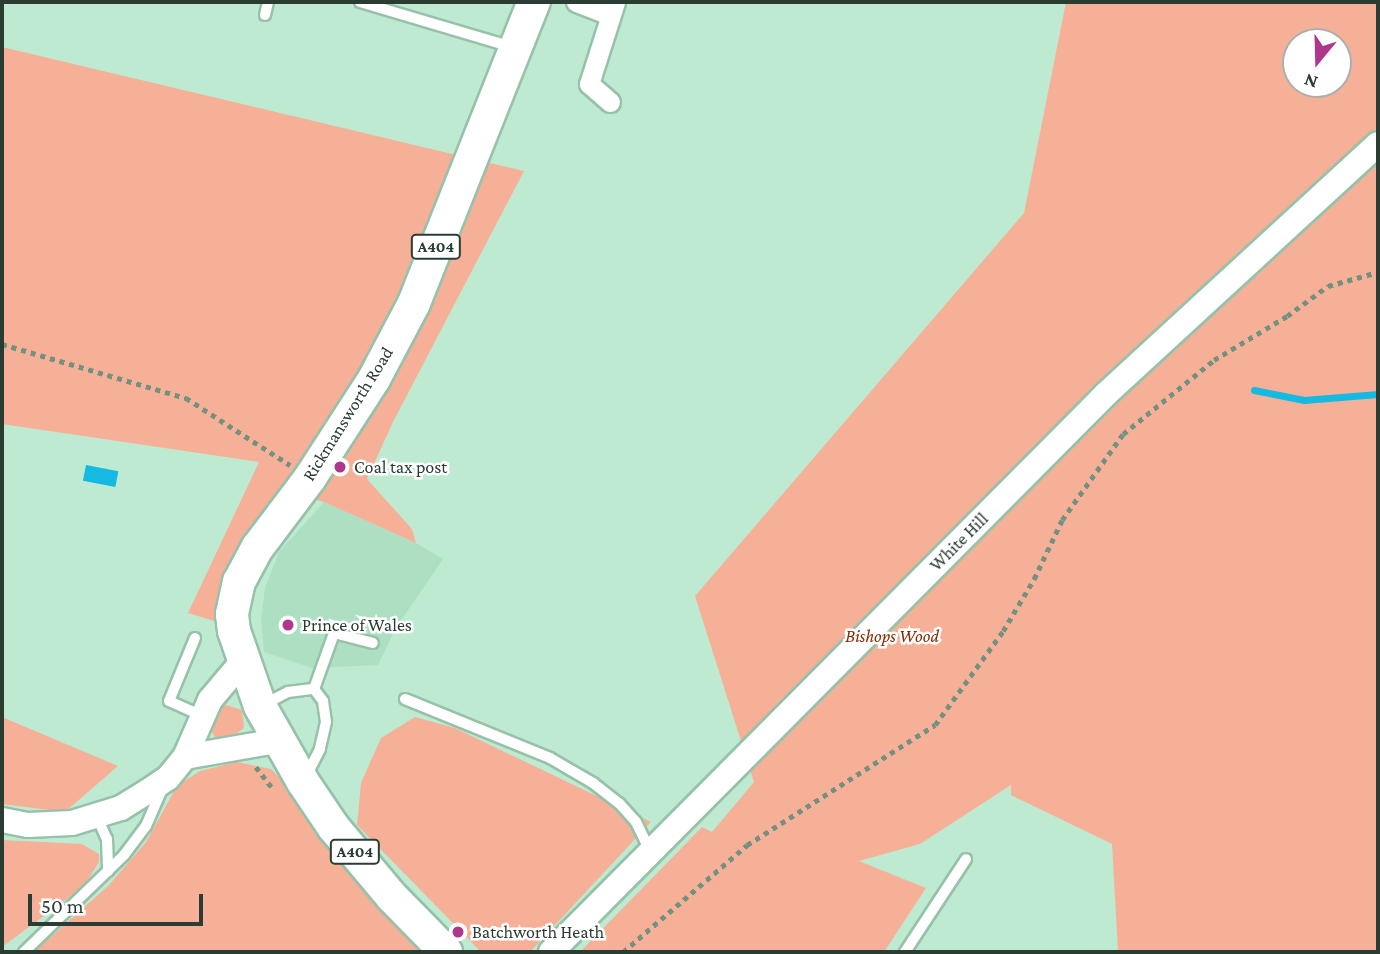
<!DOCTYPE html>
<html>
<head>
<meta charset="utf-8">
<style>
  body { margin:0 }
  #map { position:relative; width:1380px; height:954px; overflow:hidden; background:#bfead2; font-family:"Crimson Pro",serif }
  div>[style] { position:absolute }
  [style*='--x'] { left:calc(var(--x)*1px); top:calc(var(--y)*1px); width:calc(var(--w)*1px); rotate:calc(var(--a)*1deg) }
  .built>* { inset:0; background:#addfc3 }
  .green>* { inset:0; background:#f7b098 }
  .water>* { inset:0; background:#14bae1; transform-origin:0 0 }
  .stream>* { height:7px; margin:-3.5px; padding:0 3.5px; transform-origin:3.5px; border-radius:3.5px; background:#14bae1 }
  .path>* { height:4.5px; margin-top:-2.25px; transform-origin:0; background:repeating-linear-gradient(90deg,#739180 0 5px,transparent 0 10px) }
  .roads { filter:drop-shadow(2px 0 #97c1a9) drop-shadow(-2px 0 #97c1a9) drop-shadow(0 2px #97c1a9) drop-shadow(0 -2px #97c1a9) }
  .service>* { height:10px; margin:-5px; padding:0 5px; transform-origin:5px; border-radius:5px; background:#fff }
  .minor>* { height:19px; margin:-9.5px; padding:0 9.5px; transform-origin:9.5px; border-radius:9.5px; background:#fff }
  .tertiary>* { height:24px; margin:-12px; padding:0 12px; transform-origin:12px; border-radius:12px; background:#fff }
  .primary>* { height:32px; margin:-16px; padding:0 16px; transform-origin:16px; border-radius:16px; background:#fff }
  .dots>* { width:19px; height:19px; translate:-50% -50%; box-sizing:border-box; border:4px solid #fff; border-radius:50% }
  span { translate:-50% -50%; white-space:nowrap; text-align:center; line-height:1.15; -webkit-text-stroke:5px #fff; paint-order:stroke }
  .shield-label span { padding:2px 5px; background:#fff; border:2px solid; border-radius:5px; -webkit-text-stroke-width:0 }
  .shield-label { font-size:16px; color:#2b3c33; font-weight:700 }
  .street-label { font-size:18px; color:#2b3c33 }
  .poi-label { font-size:18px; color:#2b3c33 }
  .left { translate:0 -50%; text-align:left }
  .park-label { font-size:18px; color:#842c03; font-style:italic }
  .frame { position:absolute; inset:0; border:4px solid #2b3c33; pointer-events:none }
  .north { position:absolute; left:1282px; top:28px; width:70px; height:70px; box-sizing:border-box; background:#fff; border:2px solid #aab1ad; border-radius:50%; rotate:199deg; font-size:19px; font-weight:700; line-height:28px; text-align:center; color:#2b3c33 }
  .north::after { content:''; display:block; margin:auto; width:24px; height:32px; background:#ae378e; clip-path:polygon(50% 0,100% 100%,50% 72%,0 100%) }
  .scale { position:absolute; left:28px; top:894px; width:175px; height:32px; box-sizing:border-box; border:4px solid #2b3c33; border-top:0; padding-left:9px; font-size:21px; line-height:24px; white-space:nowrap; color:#2b3c33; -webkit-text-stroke:5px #fff; paint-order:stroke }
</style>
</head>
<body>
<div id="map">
  <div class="built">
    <i style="clip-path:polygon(324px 502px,416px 543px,443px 559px,396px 628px,378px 665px,312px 668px,264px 652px,261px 620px,265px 588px,279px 552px)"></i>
  </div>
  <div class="green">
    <i style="clip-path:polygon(evenodd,1066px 2px,1378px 2px,1378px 952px,1118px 952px,1112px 844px,1011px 795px,1011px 785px,920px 844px,859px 861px,926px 888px,884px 952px,580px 952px,702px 827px,712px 832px,754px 782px,695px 596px,1024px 213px,1066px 2px,1296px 42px,1338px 42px,1338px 84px,1296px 84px,1296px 42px)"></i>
    <i style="clip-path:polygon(2px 47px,524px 171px,393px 422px,367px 479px,412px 529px,416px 543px,324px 502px,278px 489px,214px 621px,188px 613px,259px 462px,2px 424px)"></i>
    <i style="clip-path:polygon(226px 705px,242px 710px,244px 728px,232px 737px,215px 737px,209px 727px,219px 709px)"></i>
    <i style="clip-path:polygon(2px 717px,118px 766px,65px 812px,2px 804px)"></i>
    <i style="clip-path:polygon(415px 717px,455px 728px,651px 822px,530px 952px,481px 952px,357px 825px,361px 783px,381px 738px)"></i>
    <i style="clip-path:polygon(237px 762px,271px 769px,281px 779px,317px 827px,430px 952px,34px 952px,109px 885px,146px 842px,177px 786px,200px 771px)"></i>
    <i style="clip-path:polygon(2px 840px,82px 844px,99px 854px,99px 862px,83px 887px,2px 947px)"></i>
  </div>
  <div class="water">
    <i style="left:86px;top:465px;width:33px;height:16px;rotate:11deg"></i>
  </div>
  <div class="stream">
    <i style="--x:1254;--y:390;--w:51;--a:11.3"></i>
    <i style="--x:1304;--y:400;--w:74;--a:-4.6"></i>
  </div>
  <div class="path">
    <i style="--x:2;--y:344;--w:192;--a:16.4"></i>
    <i style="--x:186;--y:398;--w:124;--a:32.8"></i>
    <i style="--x:256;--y:767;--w:29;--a:52"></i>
    <i style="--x:623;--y:952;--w:164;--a:-40.8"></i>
    <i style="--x:747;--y:845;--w:223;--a:-32.6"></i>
    <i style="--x:935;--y:725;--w:116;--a:-54.1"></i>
    <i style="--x:1003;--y:631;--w:61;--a:-59.2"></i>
    <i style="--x:1034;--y:579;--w:65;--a:-64.6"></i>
    <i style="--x:1062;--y:520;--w:105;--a:-54.7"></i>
    <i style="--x:1123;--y:434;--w:117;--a:-39.1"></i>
    <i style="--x:1214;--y:360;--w:85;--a:-31.1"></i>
    <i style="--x:1287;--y:316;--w:51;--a:-36.2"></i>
    <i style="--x:1328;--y:286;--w:52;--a:-15.6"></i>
  </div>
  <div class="roads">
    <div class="service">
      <i style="--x:360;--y:2;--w:159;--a:16.5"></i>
      <i style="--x:265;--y:15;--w:13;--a:-77"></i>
      <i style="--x:195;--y:638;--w:68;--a:112.4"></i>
      <i style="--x:169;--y:701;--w:35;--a:24"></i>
      <i style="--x:314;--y:689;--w:59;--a:-70.3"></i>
      <i style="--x:334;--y:633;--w:40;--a:14.4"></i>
      <i style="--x:405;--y:699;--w:157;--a:22.1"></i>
      <i style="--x:550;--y:758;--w:50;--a:30.2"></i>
      <i style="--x:593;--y:783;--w:33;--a:38"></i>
      <i style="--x:619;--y:803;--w:25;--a:48"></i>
      <i style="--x:636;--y:822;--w:30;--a:64"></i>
      <i style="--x:265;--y:704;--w:26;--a:-28"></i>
      <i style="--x:288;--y:692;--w:26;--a:-7"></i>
      <i style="--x:314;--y:689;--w:15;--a:53"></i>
      <i style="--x:323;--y:701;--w:21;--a:82"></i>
      <i style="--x:326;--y:722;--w:28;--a:103"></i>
      <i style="--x:320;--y:749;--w:30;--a:117"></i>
      <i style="--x:97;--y:817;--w:24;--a:66"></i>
      <i style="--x:107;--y:839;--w:32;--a:88"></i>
      <i style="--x:24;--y:952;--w:139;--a:-44.1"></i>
      <i style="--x:124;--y:855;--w:36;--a:-53"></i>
      <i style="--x:146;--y:826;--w:40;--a:-66.6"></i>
      <i style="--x:905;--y:952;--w:111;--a:-56.7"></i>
    </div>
    <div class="minor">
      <i style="--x:576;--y:2;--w:36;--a:21"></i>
      <i style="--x:610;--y:102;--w:28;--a:-139"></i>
      <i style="--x:589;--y:84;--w:86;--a:-72.4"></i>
    </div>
    <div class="tertiary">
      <i style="--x:185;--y:757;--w:93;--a:-9.9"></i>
      <i style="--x:2;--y:820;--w:26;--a:11"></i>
      <i style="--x:28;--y:825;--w:44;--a:-2.6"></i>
      <i style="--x:72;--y:823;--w:51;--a:-17"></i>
      <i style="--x:121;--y:808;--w:31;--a:-32"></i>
      <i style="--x:147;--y:792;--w:25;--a:-34"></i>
      <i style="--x:168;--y:778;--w:27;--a:-51"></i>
      <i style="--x:185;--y:757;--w:62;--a:-66.3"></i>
      <i style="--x:210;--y:700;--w:51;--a:-49.8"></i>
      <i style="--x:551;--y:952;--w:787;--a:-45.15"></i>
      <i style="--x:1106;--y:394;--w:369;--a:-42.6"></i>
    </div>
    <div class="primary">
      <i style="--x:446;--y:952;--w:77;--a:-134.5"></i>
      <i style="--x:392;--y:897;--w:90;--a:-130"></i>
      <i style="--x:334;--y:828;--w:55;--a:-124"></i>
      <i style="--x:303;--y:782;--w:87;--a:-119.5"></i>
      <i style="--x:260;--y:706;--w:79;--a:-109.1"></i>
      <i style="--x:234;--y:631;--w:17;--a:-97"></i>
      <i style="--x:232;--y:614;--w:33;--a:-78"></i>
      <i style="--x:239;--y:582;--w:40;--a:-62"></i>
      <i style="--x:258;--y:547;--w:86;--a:-53"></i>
      <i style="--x:310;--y:478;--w:118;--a:-57.1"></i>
      <i style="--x:374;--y:379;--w:86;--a:-62.2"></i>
      <i style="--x:414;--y:303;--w:324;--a:-68.3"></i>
    </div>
  </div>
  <div class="dots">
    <i style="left:340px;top:467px;background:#ae378e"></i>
    <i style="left:288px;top:625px;background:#ae378e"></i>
    <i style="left:458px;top:932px;background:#ae378e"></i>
  </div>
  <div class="shield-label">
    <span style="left:436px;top:247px">A404</span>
    <span style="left:355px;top:852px">A404</span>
  </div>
  <div class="street-label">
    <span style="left:348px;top:414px;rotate:-58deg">Rickmansworth Road</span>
    <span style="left:959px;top:542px;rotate:-45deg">White Hill</span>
  </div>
  <div class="poi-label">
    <span class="left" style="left:354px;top:467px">Coal tax post</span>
    <span class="left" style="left:302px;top:625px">Prince of Wales</span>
    <span class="left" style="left:472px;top:932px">Batchworth Heath</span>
  </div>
  <div class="park-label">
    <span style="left:892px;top:636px">Bishops Wood</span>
  </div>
  <div class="frame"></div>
  <div class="north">N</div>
  <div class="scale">50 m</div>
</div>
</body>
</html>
